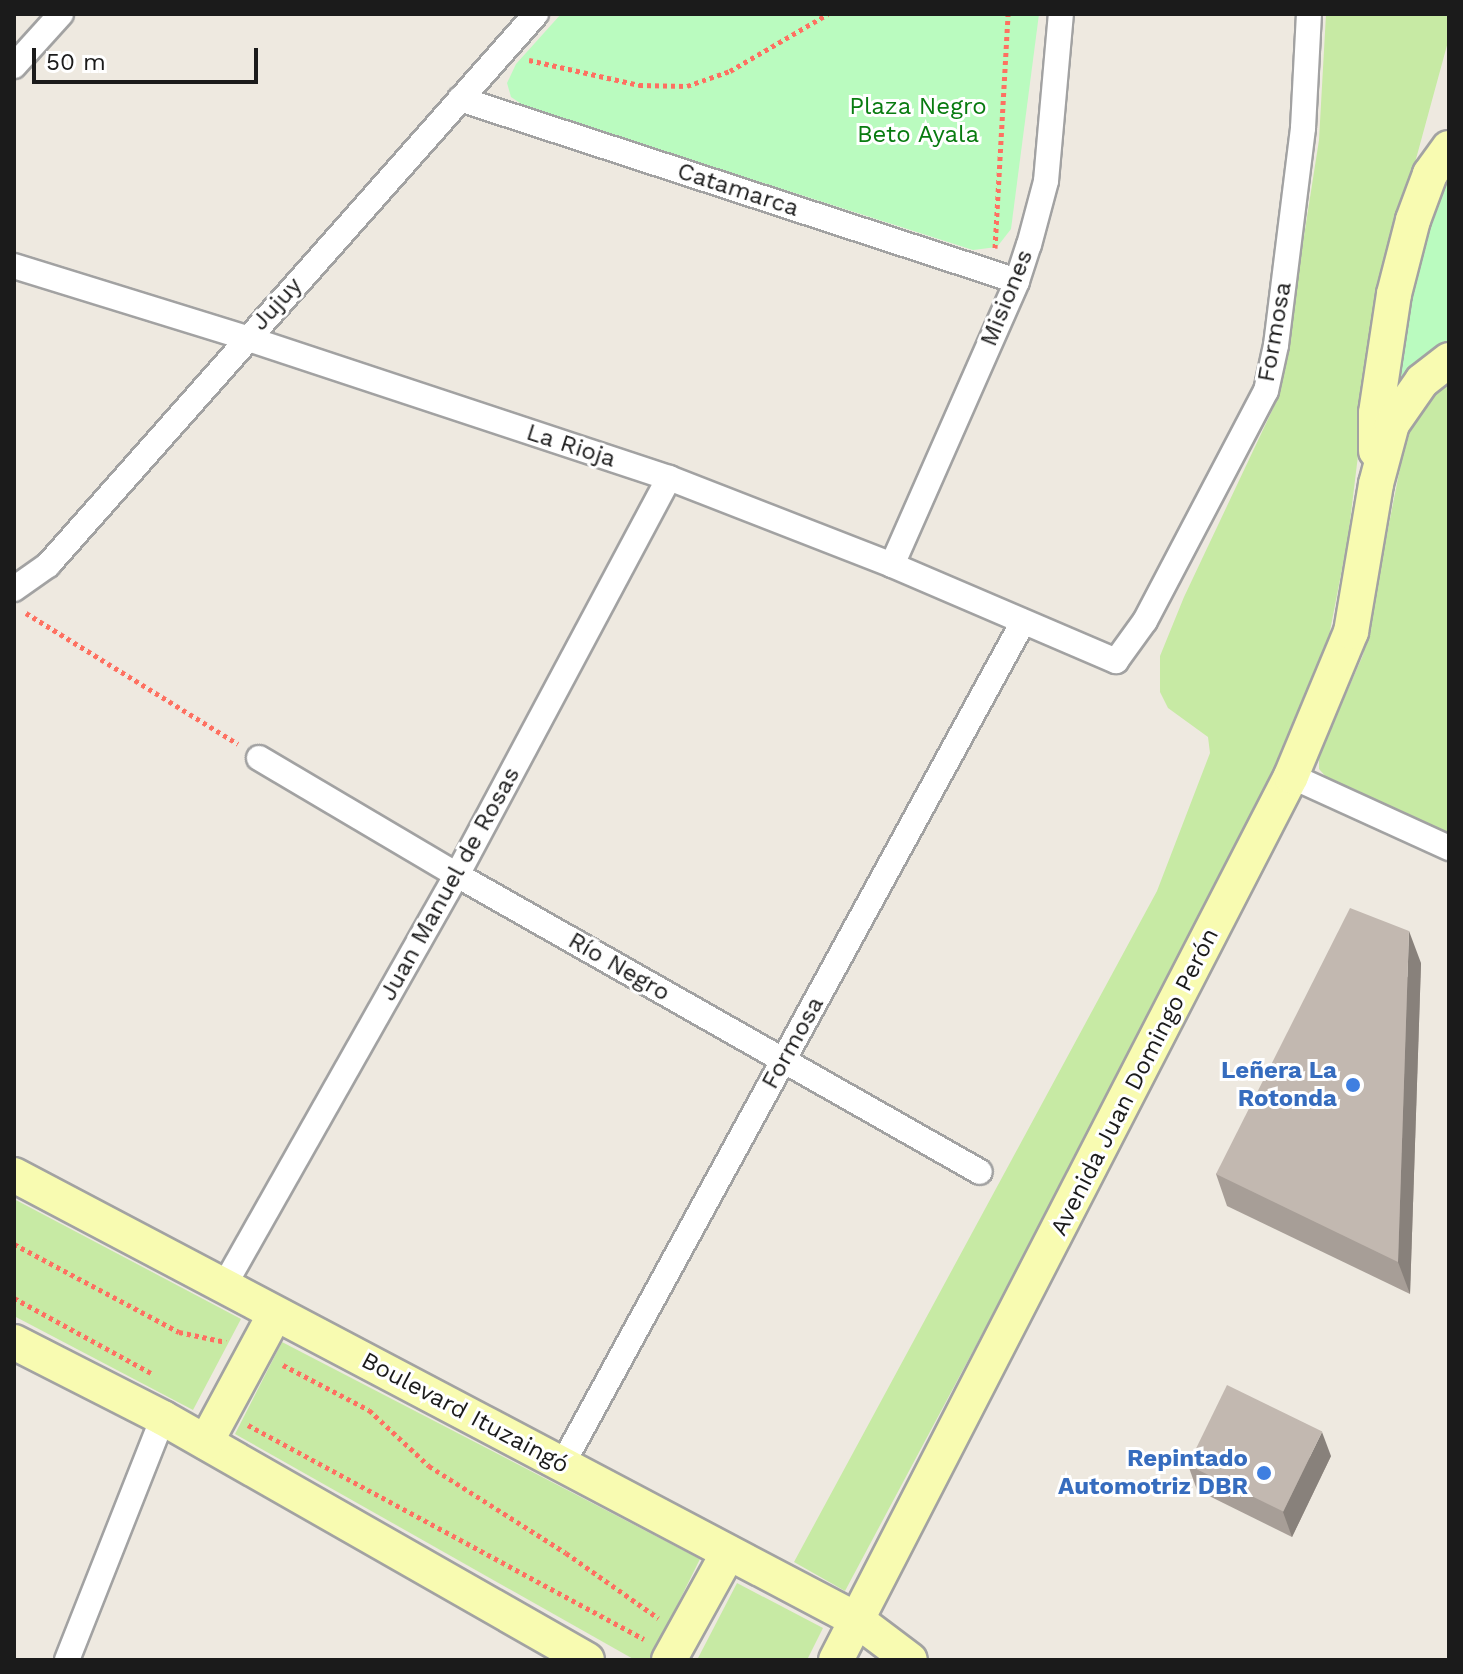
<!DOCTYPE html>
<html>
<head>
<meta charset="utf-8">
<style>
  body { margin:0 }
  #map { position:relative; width:1463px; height:1674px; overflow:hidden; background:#eee9e0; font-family:"Work Sans",sans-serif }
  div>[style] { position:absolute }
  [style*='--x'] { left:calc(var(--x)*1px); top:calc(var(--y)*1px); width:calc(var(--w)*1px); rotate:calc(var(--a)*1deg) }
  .grass>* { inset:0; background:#c7eaa4 }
  .park>* { inset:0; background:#bafbbf }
  .path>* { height:5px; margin-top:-2.5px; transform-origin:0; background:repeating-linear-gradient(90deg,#fe7061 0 4px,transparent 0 8px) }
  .roads { filter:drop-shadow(2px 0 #a2a2a2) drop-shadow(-2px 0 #a2a2a2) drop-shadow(0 2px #a2a2a2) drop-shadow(0 -2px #a2a2a2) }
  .street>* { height:24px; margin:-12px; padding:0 12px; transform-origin:12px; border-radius:12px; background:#fff }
  .secondary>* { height:34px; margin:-17px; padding:0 17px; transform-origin:17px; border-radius:17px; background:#f8fbb1 }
  .wall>* { inset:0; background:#a79e97 }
  .shaded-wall>* { inset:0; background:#88817b }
  .building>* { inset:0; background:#c2b8b0; transform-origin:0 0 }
  .dots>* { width:22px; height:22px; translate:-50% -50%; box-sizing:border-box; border:4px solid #fff; border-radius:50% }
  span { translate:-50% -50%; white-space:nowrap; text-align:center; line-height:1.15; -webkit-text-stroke:6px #fff; paint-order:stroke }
  .park-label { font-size:24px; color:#087b10 }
  .street-label { font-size:24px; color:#1b1b1b }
  .shop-label { font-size:24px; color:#366cbe; font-weight:700 }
  .right { translate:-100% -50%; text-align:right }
  .frame { position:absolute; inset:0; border:16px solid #1b1b1b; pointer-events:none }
  .scale { position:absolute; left:32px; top:48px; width:226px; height:36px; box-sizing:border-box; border:4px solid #1b1b1b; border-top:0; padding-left:10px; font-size:24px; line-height:28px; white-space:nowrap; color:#1b1b1b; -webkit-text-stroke:6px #fff; paint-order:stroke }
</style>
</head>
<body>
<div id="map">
  <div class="grass">
    <i style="clip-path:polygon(1326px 14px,1449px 14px,1449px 38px,1413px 170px,1365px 398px,1348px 538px,1325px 657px,1213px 901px,845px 1591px,794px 1562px,1157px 891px,1210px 753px,1208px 737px,1168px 708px,1160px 692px,1160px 656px,1184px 597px,1279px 396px,1319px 140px)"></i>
    <i style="clip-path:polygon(1449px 373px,1449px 834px,1328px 779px,1319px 769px,1319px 756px,1363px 655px,1406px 438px,1417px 410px)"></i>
    <i style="clip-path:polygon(14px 1199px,241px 1319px,193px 1410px,14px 1316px)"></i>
    <i style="clip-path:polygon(282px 1342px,700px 1559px,650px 1660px,635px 1660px,235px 1434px)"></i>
    <i style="clip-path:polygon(737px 1583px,823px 1628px,807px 1660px,697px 1660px)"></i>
  </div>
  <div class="park">
    <i style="clip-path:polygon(561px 14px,1039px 14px,1011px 229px,997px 247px,973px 250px,526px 107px,511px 97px,507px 83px,516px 64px)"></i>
    <i style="clip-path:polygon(1444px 180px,1449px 183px,1449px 343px,1439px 348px,1394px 398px,1414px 266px)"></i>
  </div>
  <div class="path">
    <i style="--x:529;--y:60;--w:113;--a:12.8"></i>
    <i style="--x:639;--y:85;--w:48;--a:1.2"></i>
    <i style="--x:687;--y:86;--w:46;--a:-19.2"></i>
    <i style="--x:730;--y:71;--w:113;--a:-30.2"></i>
    <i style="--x:995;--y:248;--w:234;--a:-86.8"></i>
    <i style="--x:26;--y:613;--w:249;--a:31.7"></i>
    <i style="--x:14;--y:1244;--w:187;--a:28.1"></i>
    <i style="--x:179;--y:1332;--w:48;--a:12"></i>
    <i style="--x:14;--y:1298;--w:156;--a:28.7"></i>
    <i style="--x:283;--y:1365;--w:97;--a:27.6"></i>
    <i style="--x:369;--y:1410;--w:82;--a:43"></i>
    <i style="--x:429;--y:1466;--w:162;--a:32.4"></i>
    <i style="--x:566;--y:1553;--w:113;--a:35.2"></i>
    <i style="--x:248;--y:1425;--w:450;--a:28.4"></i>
  </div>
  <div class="roads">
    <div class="street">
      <i style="--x:14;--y:66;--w:70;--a:-47.9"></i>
      <i style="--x:460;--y:99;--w:586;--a:18.09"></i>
      <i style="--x:14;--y:266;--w:243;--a:17.2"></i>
      <i style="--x:246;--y:338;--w:446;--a:18.3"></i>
      <i style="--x:669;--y:478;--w:239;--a:21.3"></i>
      <i style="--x:892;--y:565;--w:244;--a:23.2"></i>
      <i style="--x:1116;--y:661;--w:49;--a:-54.1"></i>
      <i style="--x:1145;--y:621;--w:260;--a:-62.3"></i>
      <i style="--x:1266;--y:391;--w:47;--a:-77.7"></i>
      <i style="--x:1276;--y:345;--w:219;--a:-82.9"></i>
      <i style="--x:1303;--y:128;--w:114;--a:-87"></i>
      <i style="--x:892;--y:565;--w:310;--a:-66.2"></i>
      <i style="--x:1017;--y:281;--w:38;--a:-72"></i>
      <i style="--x:1029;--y:245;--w:66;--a:-75.1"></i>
      <i style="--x:1046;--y:181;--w:168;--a:-84.9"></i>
      <i style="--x:14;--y:589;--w:42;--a:-35.2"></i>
      <i style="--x:48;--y:565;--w:736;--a:-48.47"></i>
      <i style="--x:259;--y:758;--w:230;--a:30.6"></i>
      <i style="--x:457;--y:875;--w:601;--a:29.59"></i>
      <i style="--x:1291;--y:776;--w:174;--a:24.5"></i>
      <i style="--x:224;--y:1286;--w:472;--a:-60.5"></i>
      <i style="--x:457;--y:875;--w:450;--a:-61.9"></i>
      <i style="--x:562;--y:1465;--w:961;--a:-61.33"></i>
      <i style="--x:67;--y:1660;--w:260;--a:-68.4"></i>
    </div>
    <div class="secondary">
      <i style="--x:1376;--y:451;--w:38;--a:-90"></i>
      <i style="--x:1376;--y:413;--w:120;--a:-81.4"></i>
      <i style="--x:1394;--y:294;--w:76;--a:-75.6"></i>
      <i style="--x:1413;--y:220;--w:49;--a:-69.7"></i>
      <i style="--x:1430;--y:174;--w:32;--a:-54"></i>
      <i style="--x:14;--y:1175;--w:953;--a:27.83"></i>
      <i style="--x:857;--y:1620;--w:66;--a:37"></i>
      <i style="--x:14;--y:1342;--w:167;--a:27"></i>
      <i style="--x:163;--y:1418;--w:488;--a:29.7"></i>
      <i style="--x:206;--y:1442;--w:145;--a:-61.7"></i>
      <i style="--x:669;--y:1660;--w:122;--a:-61.1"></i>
      <i style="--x:836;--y:1660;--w:994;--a:-62.76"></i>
      <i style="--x:1291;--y:776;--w:156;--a:-67.4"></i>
      <i style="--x:1351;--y:632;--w:150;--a:-80.4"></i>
      <i style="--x:1376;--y:484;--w:62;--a:-75.1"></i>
      <i style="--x:1392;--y:424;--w:52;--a:-55.1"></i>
      <i style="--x:1422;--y:381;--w:34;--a:-38"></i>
    </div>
  </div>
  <div class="wall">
    <i style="clip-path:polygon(1421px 963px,1410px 1294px,1227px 1206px,1216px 1174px)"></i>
    <i style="clip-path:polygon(1331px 1456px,1292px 1537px,1197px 1490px,1188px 1465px)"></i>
  </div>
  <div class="shaded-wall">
    <i style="clip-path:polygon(1409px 931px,1421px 963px,1410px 1294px,1398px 1262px)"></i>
    <i style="clip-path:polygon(1322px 1432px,1331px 1456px,1292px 1537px,1283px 1512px)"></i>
  </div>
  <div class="building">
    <i style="clip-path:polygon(1350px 908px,1409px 931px,1398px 1262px,1216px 1174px)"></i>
    <i style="left:1227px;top:1385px;width:106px;height:89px;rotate:26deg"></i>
  </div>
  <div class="dots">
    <i style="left:1353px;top:1085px;background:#3f7fe0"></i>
    <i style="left:1264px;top:1473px;background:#3f7fe0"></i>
  </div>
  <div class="park-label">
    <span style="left:918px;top:121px">Plaza Negro<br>Beto Ayala</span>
  </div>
  <div class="street-label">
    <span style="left:738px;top:190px;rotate:18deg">Catamarca</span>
    <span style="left:1007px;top:298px;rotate:-68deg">Misiones</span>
    <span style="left:277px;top:304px;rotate:-48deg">Jujuy</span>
    <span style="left:1275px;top:332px;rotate:-80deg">Formosa</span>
    <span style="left:571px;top:446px;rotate:18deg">La Rioja</span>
    <span style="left:450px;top:884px;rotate:-61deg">Juan Manuel de Rosas</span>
    <span style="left:619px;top:967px;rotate:30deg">Río Negro</span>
    <span style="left:793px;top:1043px;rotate:-61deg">Formosa</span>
    <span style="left:1135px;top:1082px;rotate:-63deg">Avenida Juan Domingo Perón</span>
    <span style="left:465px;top:1413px;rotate:28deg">Boulevard Ituzaingó</span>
  </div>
  <div class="shop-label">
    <span class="right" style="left:1337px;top:1085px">Leñera La<br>Rotonda</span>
    <span class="right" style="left:1248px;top:1473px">Repintado<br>Automotriz DBR</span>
  </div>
  <div class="frame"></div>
  <div class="scale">50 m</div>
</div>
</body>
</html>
